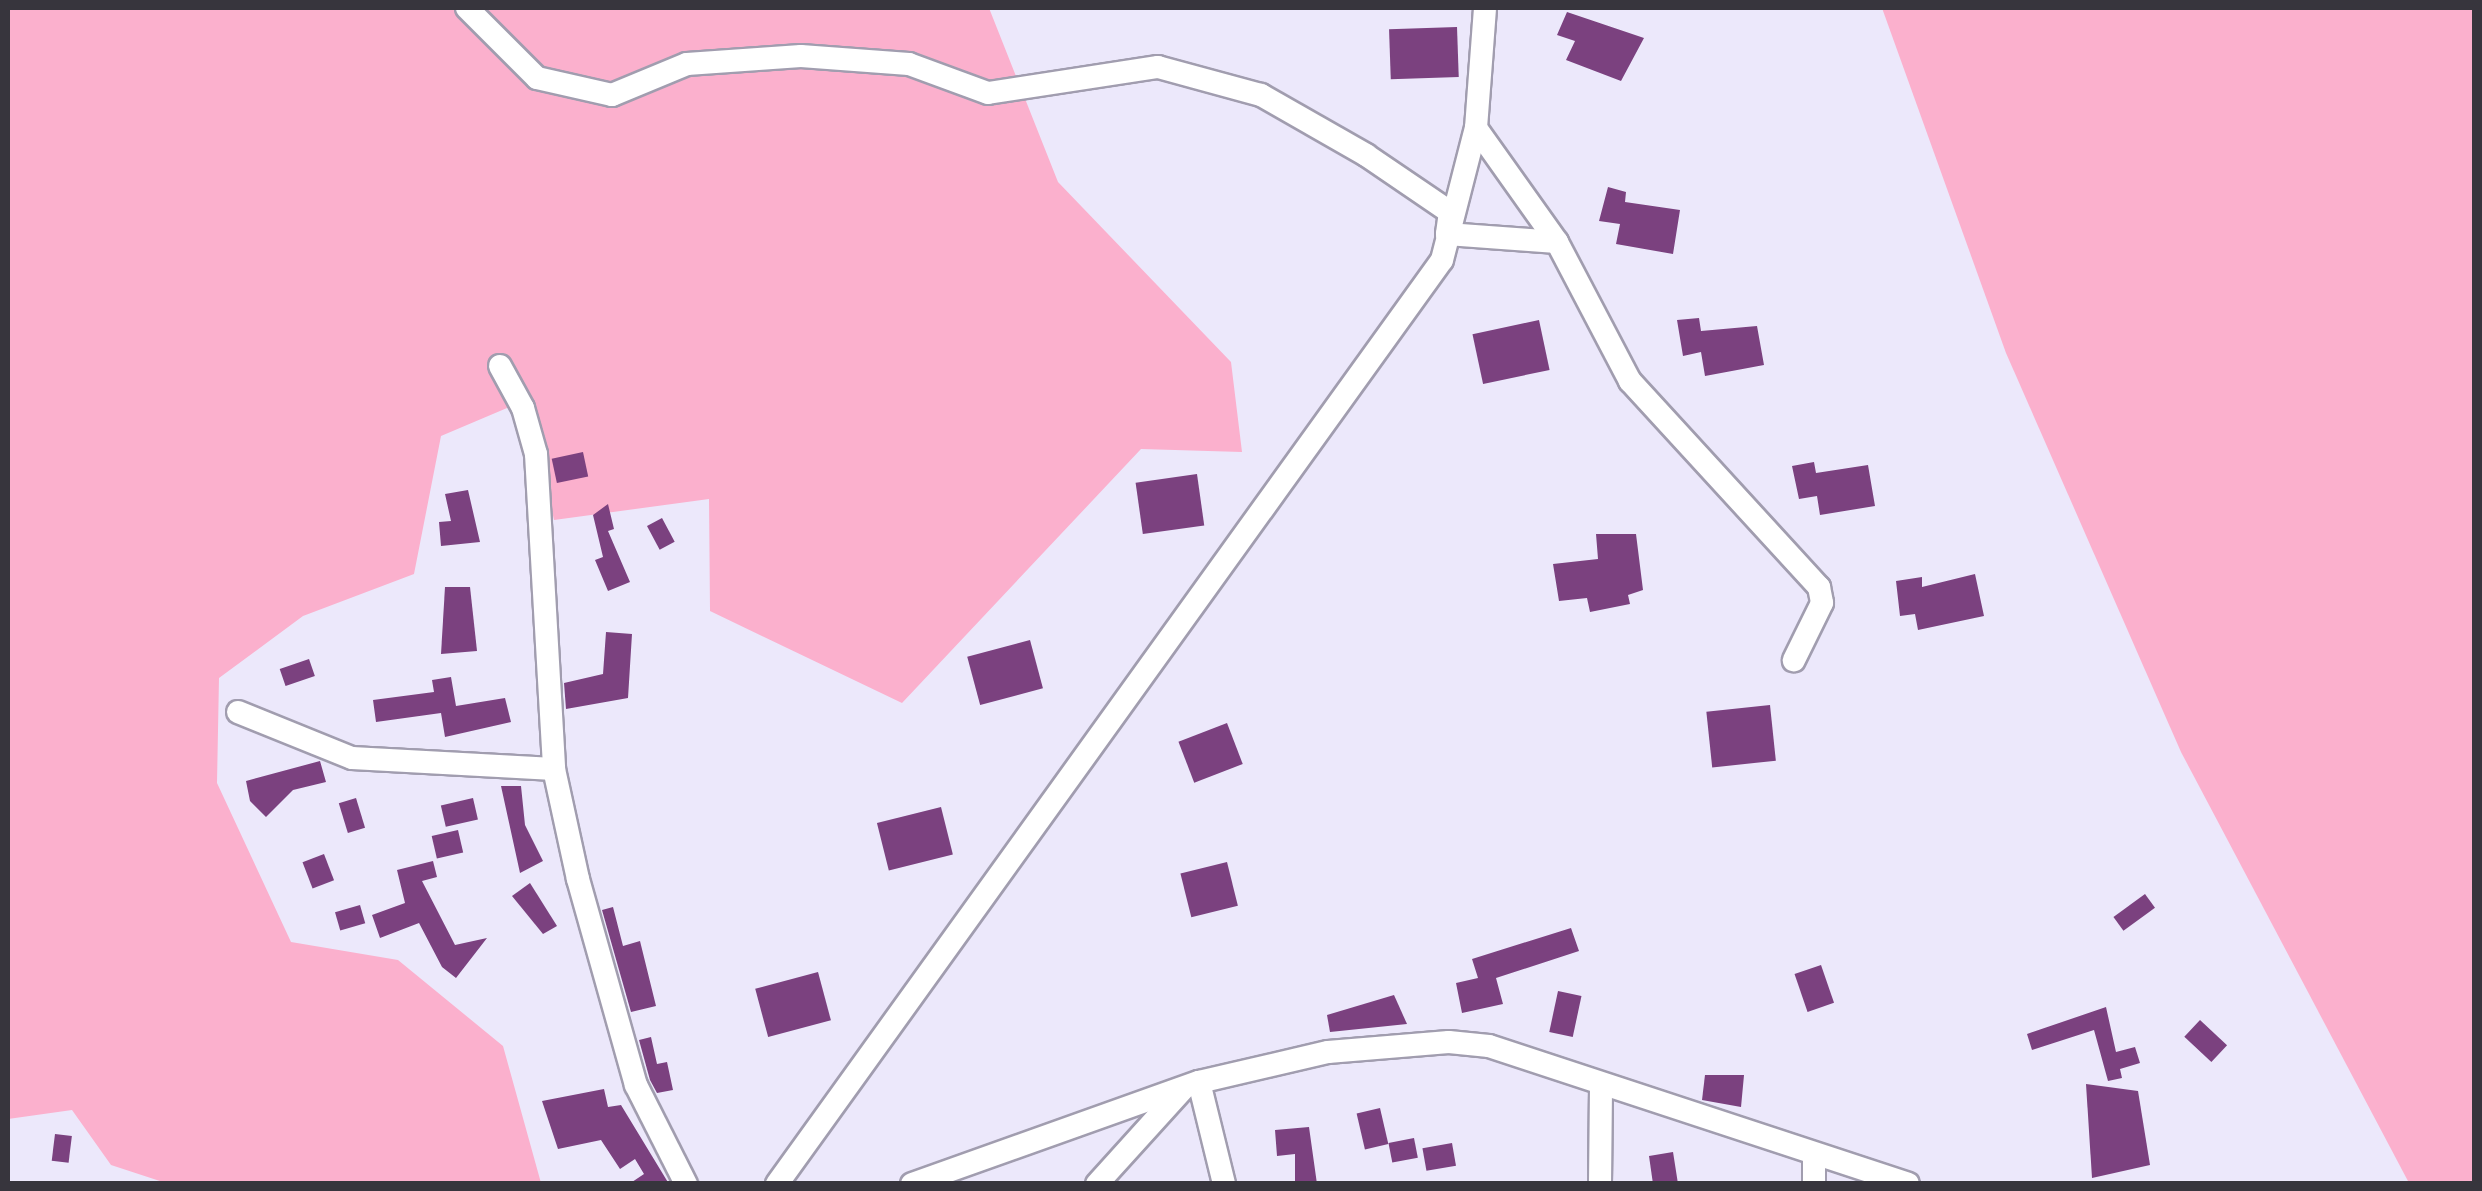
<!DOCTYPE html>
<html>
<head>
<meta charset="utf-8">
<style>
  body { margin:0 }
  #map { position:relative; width:2482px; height:1191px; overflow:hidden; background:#ece8fb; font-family:Lato,sans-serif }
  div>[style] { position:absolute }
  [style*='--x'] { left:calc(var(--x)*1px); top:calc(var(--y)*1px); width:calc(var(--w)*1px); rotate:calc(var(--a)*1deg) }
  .green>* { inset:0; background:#fbb0cd }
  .building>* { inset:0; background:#7b417f; transform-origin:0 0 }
  .roads { filter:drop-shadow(2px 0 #a19daf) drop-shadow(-2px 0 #a19daf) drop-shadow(0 2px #a19daf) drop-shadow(0 -2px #a19daf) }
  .minor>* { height:22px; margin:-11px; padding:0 11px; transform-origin:11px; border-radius:11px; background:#fff }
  span { translate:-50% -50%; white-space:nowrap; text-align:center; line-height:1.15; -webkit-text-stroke:10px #ece8fb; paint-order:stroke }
  .frame { position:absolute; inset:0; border:10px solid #37353d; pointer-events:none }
</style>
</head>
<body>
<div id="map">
  <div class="green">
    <i style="clip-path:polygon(8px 8px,989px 8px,1058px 182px,1231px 362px,1242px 452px,1141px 449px,902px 703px,710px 611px,709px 499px,554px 520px,528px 399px,441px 436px,414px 574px,303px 616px,219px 678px,217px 783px,291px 942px,398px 960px,503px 1046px,541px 1183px,169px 1184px,111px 1165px,72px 1110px,8px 1119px)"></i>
    <i style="clip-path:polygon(1882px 8px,2474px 8px,2474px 1183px,2409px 1183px,2181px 752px,2006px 353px)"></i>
  </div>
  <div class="building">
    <i style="clip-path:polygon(1567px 12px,1644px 38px,1621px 81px,1566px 60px,1575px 41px,1557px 35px)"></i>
    <i style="left:1457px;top:27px;width:50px;height:68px;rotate:88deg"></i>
    <i style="clip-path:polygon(1608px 187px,1626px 192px,1625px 202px,1680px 210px,1673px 254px,1616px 244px,1620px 224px,1599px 221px)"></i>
    <i style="clip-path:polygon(1699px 318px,1701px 331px,1757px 326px,1764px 365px,1705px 376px,1701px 352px,1683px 356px,1677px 320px)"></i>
    <i style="left:1539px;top:320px;width:51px;height:68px;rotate:78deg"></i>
    <i style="left:583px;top:452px;width:25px;height:32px;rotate:78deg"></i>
    <i style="clip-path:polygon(1814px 462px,1816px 473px,1868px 465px,1875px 506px,1820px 515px,1817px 496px,1799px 499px,1792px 466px)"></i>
    <i style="left:1197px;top:474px;width:52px;height:62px;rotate:82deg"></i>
    <i style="clip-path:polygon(468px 490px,480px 542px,441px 546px,439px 522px,451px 521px,445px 494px)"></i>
    <i style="clip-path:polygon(608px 504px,614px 529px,608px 531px,630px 582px,608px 591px,595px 560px,603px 557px,593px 515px)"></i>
    <i style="left:662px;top:518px;width:27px;height:17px;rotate:62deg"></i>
    <i style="clip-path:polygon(1596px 534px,1636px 534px,1643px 590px,1628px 595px,1630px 604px,1590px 612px,1587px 598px,1559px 601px,1553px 564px,1598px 559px)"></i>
    <i style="clip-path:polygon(1975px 574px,1984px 616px,1918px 630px,1915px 614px,1900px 616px,1896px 581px,1922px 577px,1922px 587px)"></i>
    <i style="clip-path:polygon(445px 587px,470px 587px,477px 651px,441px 654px)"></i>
    <i style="clip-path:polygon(606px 632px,632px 634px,628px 698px,566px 709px,564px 683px,603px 674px)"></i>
    <i style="left:1030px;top:640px;width:50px;height:65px;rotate:75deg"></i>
    <i style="left:309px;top:659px;width:18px;height:31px;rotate:71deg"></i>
    <i style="clip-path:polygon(451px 677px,456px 706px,505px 698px,511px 722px,445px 737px,441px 713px,376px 722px,373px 700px,434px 692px,432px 680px)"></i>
    <i style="left:1770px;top:705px;width:56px;height:64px;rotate:84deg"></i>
    <i style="left:1227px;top:723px;width:44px;height:52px;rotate:69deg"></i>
    <i style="clip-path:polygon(320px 761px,326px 782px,293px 790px,266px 817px,250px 801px,246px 781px)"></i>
    <i style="clip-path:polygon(501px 786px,521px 786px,525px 825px,543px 861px,520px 873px)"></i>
    <i style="left:356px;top:798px;width:31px;height:18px;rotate:73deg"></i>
    <i style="left:473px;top:798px;width:22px;height:33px;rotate:77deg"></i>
    <i style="left:941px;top:807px;width:49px;height:66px;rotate:76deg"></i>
    <i style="left:458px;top:830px;width:23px;height:27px;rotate:77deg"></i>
    <i style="left:324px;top:854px;width:28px;height:23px;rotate:69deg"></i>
    <i style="clip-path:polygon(433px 861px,437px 877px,422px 881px,455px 945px,487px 938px,456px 978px,442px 967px,419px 923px,380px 938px,372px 915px,405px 903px,397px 870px)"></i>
    <i style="left:1227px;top:862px;width:45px;height:48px;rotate:76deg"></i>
    <i style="clip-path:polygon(530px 883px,557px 926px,543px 934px,512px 896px)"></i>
    <i style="left:2145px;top:894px;width:17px;height:39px;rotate:54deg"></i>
    <i style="left:360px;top:905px;width:19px;height:26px;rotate:74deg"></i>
    <i style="clip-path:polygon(613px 907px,623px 946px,640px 941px,656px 1006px,631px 1012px,602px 910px)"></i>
    <i style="clip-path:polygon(1571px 928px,1579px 951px,1496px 978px,1503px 1004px,1462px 1013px,1456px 983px,1478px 978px,1472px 959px)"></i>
    <i style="left:1821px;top:965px;width:40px;height:28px;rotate:71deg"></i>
    <i style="left:818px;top:972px;width:50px;height:65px;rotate:75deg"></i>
    <i style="left:1558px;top:991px;width:24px;height:42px;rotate:12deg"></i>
    <i style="clip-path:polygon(1394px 995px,1407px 1024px,1330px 1032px,1327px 1015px)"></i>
    <i style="clip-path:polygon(2106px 1007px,2116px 1052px,2135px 1047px,2140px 1063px,2120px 1069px,2122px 1078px,2108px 1081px,2094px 1030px,2032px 1050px,2027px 1034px)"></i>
    <i style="left:2200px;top:1020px;width:37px;height:23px;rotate:43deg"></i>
    <i style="clip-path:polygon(651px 1037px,657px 1064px,667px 1062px,673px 1090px,657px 1093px,650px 1080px,639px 1040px)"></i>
    <i style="clip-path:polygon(1705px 1075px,1744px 1075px,1741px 1107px,1702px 1100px)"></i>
    <i style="clip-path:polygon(2086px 1084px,2138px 1091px,2150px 1165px,2092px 1178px)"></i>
    <i style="clip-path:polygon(604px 1089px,608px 1107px,621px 1105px,669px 1184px,629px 1184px,644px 1174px,635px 1159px,620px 1169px,601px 1140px,558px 1149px,542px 1101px)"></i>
    <i style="left:1380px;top:1108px;width:37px;height:24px;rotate:77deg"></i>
    <i style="clip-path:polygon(1309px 1127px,1317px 1184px,1295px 1184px,1295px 1154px,1277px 1156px,1275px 1130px)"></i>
    <i style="left:55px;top:1134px;width:17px;height:27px;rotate:7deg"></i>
    <i style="left:1414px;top:1138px;width:20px;height:26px;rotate:79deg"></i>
    <i style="left:1452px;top:1143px;width:23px;height:30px;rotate:80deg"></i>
    <i style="clip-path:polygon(1673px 1152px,1678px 1184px,1653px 1184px,1649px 1156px)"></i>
  </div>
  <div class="roads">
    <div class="minor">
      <i style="--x:467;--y:8;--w:99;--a:45"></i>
      <i style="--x:537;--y:78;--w:77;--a:12.8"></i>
      <i style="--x:612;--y:95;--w:81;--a:-22.5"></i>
      <i style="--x:687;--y:64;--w:114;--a:-4"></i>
      <i style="--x:801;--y:56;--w:108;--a:4.2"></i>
      <i style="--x:909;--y:64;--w:84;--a:20.2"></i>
      <i style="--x:988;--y:93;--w:172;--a:-8.7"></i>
      <i style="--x:1158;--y:67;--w:107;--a:15.2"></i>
      <i style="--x:1261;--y:95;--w:121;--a:29.7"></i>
      <i style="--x:1366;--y:155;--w:102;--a:34.2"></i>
      <i style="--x:1450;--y:212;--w:22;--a:98"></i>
      <i style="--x:1447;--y:234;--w:110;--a:4.2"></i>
      <i style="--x:1476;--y:128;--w:140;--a:54.6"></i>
      <i style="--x:1557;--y:242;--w:157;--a:62.3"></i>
      <i style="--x:1630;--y:381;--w:280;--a:47.5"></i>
      <i style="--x:1819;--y:587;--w:16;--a:79"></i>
      <i style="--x:1822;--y:603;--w:64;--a:116.2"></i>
      <i style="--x:500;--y:366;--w:48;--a:61.3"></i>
      <i style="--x:523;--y:408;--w:48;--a:74.2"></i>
      <i style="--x:536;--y:454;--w:316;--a:86.7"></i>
      <i style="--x:554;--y:769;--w:113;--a:77.7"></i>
      <i style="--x:578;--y:879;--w:214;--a:74.3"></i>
      <i style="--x:636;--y:1085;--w:111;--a:63.2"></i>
      <i style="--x:238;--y:712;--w:123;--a:22"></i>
      <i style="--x:352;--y:758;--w:202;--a:3.1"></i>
      <i style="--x:1199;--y:1082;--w:105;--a:76.2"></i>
      <i style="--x:777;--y:1184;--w:1138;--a:-54.26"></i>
      <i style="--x:1442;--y:260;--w:136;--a:-75.6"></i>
      <i style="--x:1476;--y:128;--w:120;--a:-85.7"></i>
      <i style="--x:912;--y:1184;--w:305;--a:-19.6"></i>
      <i style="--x:1199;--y:1082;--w:132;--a:-13.1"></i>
      <i style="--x:1328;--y:1052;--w:121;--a:-4.7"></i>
      <i style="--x:1449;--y:1042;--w:40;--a:5.7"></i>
      <i style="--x:1489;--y:1046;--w:441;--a:18.2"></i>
      <i style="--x:1097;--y:1184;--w:127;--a:-47.9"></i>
      <i style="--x:1600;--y:1184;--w:99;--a:-89.4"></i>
      <i style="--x:1814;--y:1184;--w:30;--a:-90"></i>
    </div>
  </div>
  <div class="frame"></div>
</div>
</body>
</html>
